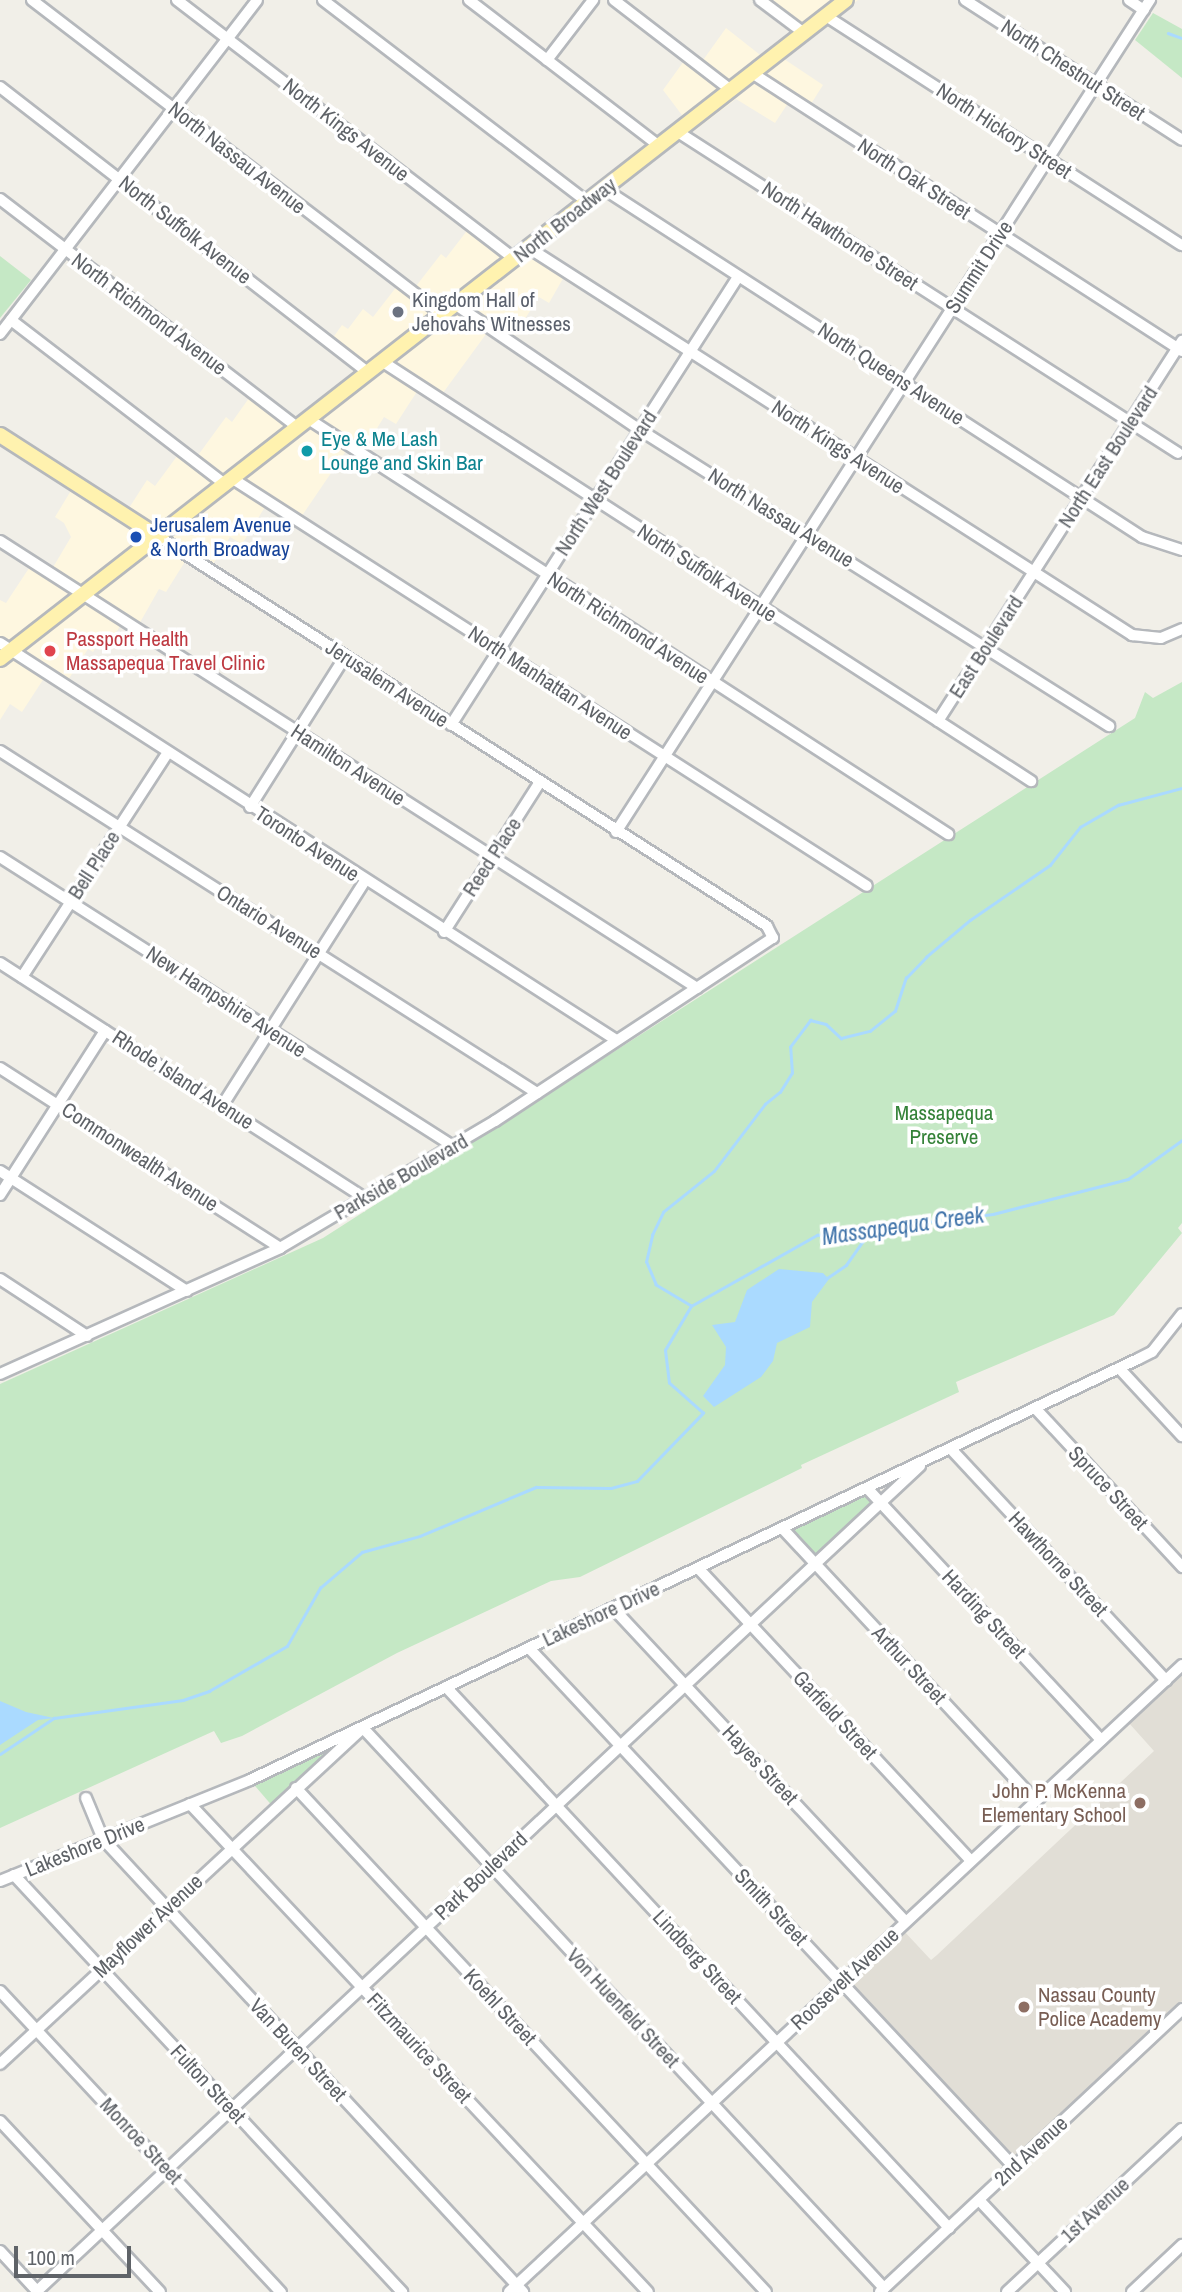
<!DOCTYPE html>
<html>
<head>
<meta charset="utf-8">
<style>
  body { margin:0 }
  #map { position:relative; width:1182px; height:2292px; overflow:hidden; background:#f1efe8; font-family:"Archivo Narrow",sans-serif }
  div>[style] { position:absolute }
  [style*='--x'] { left:calc(var(--x)*1px); top:calc(var(--y)*1px); width:calc(var(--w)*1px); rotate:calc(var(--a)*1deg) }
  .commercial>* { inset:0; background:#fef7e0 }
  .education>* { inset:0; background:#e1ded6 }
  .green>* { inset:0; background:#c5e8c5 }
  .water>* { inset:0; background:#aadaff }
  .stream>* { height:2.5px; margin:-1.25px; padding:0 1.25px; transform-origin:1.25px; border-radius:1.25px; background:#aadaff }
  .roads { filter:drop-shadow(2px 0 #b5b8bc) drop-shadow(-2px 0 #b5b8bc) drop-shadow(0 2px #b5b8bc) drop-shadow(0 -2px #b5b8bc) }
  .minor>* { height:10px; margin:-5px; padding:0 5px; transform-origin:5px; border-radius:5px; background:#fff }
  .major>* { height:14px; margin:-7px; padding:0 7px; transform-origin:7px; border-radius:7px; background:#fff2af }
  .dots>* { width:19px; height:19px; translate:-50% -50%; box-sizing:border-box; border:4px solid #fff; border-radius:50% }
  span { translate:-50% -50%; white-space:nowrap; text-align:center; line-height:1.15; -webkit-text-stroke:7px #fff; paint-order:stroke }
  .street-label { font-size:21px; color:#5f6368 }
  .worship-label { font-size:21px; color:#5b616d }
  .left { translate:0 -50%; text-align:left }
  .culture-label { font-size:21px; color:#0d838f }
  .transit-label { font-size:21px; color:#164399 }
  .health-label { font-size:21px; color:#be3a42 }
  .park-label { font-size:21px; color:#348238 }
  .education-label { font-size:21px; color:#785e54 }
  .right { translate:-100% -50%; text-align:right }
  .water-label { font-size:23px; color:#4174aa; font-style:italic }
  .scale { position:absolute; left:14px; top:2246px; width:117px; height:32px; box-sizing:border-box; border:4px solid #5f6368; border-top:0; padding-left:9px; font-size:21px; line-height:24px; white-space:nowrap; color:#5f6368; -webkit-text-stroke:5px #fff; paint-order:stroke }
</style>
</head>
<body>
<div id="map">
  <div class="commercial">
    <i style="clip-path:polygon(774px 0,858px 0,813px 36px,772px 3px)"></i>
    <i style="clip-path:polygon(726px 28px,774px 66px,784px 59px,823px 85px,809px 107px,792px 97px,775px 123px,736px 99px,694px 131px,663px 90px,689px 54px,701px 63px)"></i>
    <i style="clip-path:polygon(469px 228px,517px 265px,532px 254px,565px 275px,549px 303px,539px 297px,512px 339px,492px 326px,437px 401px,418px 390px,396px 424px,384px 417px,358px 459px,346px 451px,295px 526px,265px 507px,242px 544px,230px 537px,212px 566px,191px 552px,166px 592px,159px 589px,138px 626px,125px 618px,109px 644px,101px 639px,93px 652px,88px 649px,68px 680px,50px 669px,22px 712px,10px 704px,0 720px,0 600px,6px 603px,35px 559px,52px 569px,71px 537px,64px 523px,55px 517px,78px 479px,127px 511px,147px 480px,155px 486px,183px 448px,196px 458px,226px 417px,232px 422px,254px 391px,304px 429px,376px 373px,332px 339px,342px 325px,348px 329px,363px 309px,373px 317px,401px 281px,413px 290px,441px 254px,446px 258px)"></i>
  </div>
  <div class="education">
    <i style="clip-path:polygon(1182px 1671px,1182px 2001px,1013px 2158px,847px 1981px,903px 1930px,931px 1960px,937px 1955px,1154px 1751px,1128px 1722px)"></i>
  </div>
  <div class="green">
    <i style="clip-path:polygon(1153px 13px,1182px 29px,1182px 78px,1135px 40px)"></i>
    <i style="clip-path:polygon(0 256px,31px 280px,0 318px)"></i>
    <i style="clip-path:polygon(1182px 682px,1182px 1223px,1178px 1228px,1182px 1233px,1114px 1315px,956px 1382px,959px 1392px,801px 1465px,802px 1468px,580px 1577px,551px 1581px,397px 1653px,242px 1736px,221px 1743px,214px 1731px,0 1828px,0 1384px,323px 1238px,1135px 718px,1145px 692px,1153px 698px)"></i>
    <i style="clip-path:polygon(867px 1488px,881px 1504px,816px 1564px,783px 1529px)"></i>
    <i style="clip-path:polygon(363px 1728px,274px 1808px,250px 1780px)"></i>
  </div>
  <div class="water">
    <i style="clip-path:polygon(779px 1269px,823px 1273px,829px 1279px,812px 1302px,810px 1327px,777px 1343px,773px 1361px,761px 1377px,714px 1407px,703px 1396px,725px 1365px,726px 1347px,712px 1325px,735px 1322px,747px 1290px)"></i>
    <i style="clip-path:polygon(0 1701px,26px 1712px,54px 1718px,38px 1720px,0 1745px)"></i>
  </div>
  <div class="stream">
    <i style="--x:1168;--y:33;--w:15;--a:20"></i>
    <i style="--x:827;--y:1278;--w:23;--a:-34"></i>
    <i style="--x:846;--y:1265;--w:28;--a:-55"></i>
    <i style="--x:862;--y:1242;--w:26;--a:-39"></i>
    <i style="--x:691;--y:1306;--w:41;--a:-149"></i>
    <i style="--x:656;--y:1285;--w:25;--a:-113"></i>
    <i style="--x:646;--y:1262;--w:28;--a:-77"></i>
    <i style="--x:652;--y:1235;--w:25;--a:-64"></i>
    <i style="--x:663;--y:1212;--w:65;--a:-38.8"></i>
    <i style="--x:714;--y:1171;--w:84;--a:-52.7"></i>
    <i style="--x:765;--y:1104;--w:19;--a:-39"></i>
    <i style="--x:780;--y:1092;--w:22;--a:-58"></i>
    <i style="--x:792;--y:1073;--w:26;--a:-94"></i>
    <i style="--x:790;--y:1047;--w:34;--a:-53"></i>
    <i style="--x:810;--y:1020;--w:16;--a:14"></i>
    <i style="--x:826;--y:1024;--w:21;--a:43"></i>
    <i style="--x:841;--y:1038;--w:30;--a:-14"></i>
    <i style="--x:870;--y:1031;--w:32;--a:-39"></i>
    <i style="--x:895;--y:1011;--w:35;--a:-72"></i>
    <i style="--x:906;--y:978;--w:29;--a:-46"></i>
    <i style="--x:926;--y:957;--w:57;--a:-40.1"></i>
    <i style="--x:970;--y:920;--w:97;--a:-34.5"></i>
    <i style="--x:1050;--y:865;--w:48;--a:-51.7"></i>
    <i style="--x:1080;--y:827;--w:44;--a:-30.1"></i>
    <i style="--x:1118;--y:805;--w:66;--a:-14.9"></i>
    <i style="--x:0;--y:1754;--w:65;--a:-33.7"></i>
    <i style="--x:54;--y:1718;--w:130;--a:-7.9"></i>
    <i style="--x:183;--y:1700;--w:28;--a:-19"></i>
    <i style="--x:209;--y:1691;--w:90;--a:-30"></i>
    <i style="--x:287;--y:1646;--w:67;--a:-60.4"></i>
    <i style="--x:320;--y:1588;--w:55;--a:-40.6"></i>
    <i style="--x:362;--y:1552;--w:60;--a:-15.4"></i>
    <i style="--x:420;--y:1536;--w:126;--a:-22.9"></i>
    <i style="--x:536;--y:1487;--w:75;--a:0.8"></i>
    <i style="--x:611;--y:1488;--w:27;--a:-15"></i>
    <i style="--x:637;--y:1481;--w:95;--a:-45.9"></i>
    <i style="--x:703;--y:1413;--w:45;--a:-138.6"></i>
    <i style="--x:669;--y:1383;--w:33;--a:-97"></i>
    <i style="--x:665;--y:1350;--w:51;--a:-59.4"></i>
    <i style="--x:691;--y:1306;--w:145;--a:-29.4"></i>
    <i style="--x:817;--y:1235;--w:177;--a:-6.8"></i>
    <i style="--x:993;--y:1214;--w:139;--a:-14.5"></i>
    <i style="--x:1128;--y:1179;--w:67;--a:-35.8"></i>
  </div>
  <div class="roads">
    <div class="minor">
      <i style="--x:32;--y:0;--w:518;--a:37.47"></i>
      <i style="--x:177;--y:0;--w:425;--a:37.5"></i>
      <i style="--x:323;--y:0;--w:332;--a:37.4"></i>
      <i style="--x:469;--y:0;--w:240;--a:37.5"></i>
      <i style="--x:614;--y:0;--w:148;--a:37.6"></i>
      <i style="--x:760;--y:0;--w:55;--a:36.9"></i>
      <i style="--x:965;--y:0;--w:258;--a:32.8"></i>
      <i style="--x:1129;--y:0;--w:18;--a:34"></i>
      <i style="--x:826;--y:16;--w:423;--a:32.8"></i>
      <i style="--x:547;--y:60;--w:76;--a:-52.5"></i>
      <i style="--x:752;--y:73;--w:512;--a:32.88"></i>
      <i style="--x:0;--y:87;--w:467;--a:37.8"></i>
      <i style="--x:678;--y:132;--w:594;--a:32.7"></i>
      <i style="--x:604;--y:189;--w:641;--a:32.9"></i>
      <i style="--x:1142;--y:537;--w:42;--a:18"></i>
      <i style="--x:0;--y:199;--w:376;--a:37.5"></i>
      <i style="--x:529;--y:248;--w:717;--a:32.69"></i>
      <i style="--x:1132;--y:635;--w:29;--a:6"></i>
      <i style="--x:1161;--y:638;--w:23;--a:-23"></i>
      <i style="--x:456;--y:305;--w:222;--a:34.2"></i>
      <i style="--x:640;--y:430;--w:555;--a:32.26"></i>
      <i style="--x:11;--y:320;--w:271;--a:37.5"></i>
      <i style="--x:0;--y:334;--w:421;--a:-52.4"></i>
      <i style="--x:383;--y:362;--w:772;--a:32.89"></i>
      <i style="--x:310;--y:420;--w:761;--a:32.98"></i>
      <i style="--x:233;--y:479;--w:753;--a:32.7"></i>
      <i style="--x:0;--y:541;--w:828;--a:32.67"></i>
      <i style="--x:0;--y:643;--w:733;--a:32.8"></i>
      <i style="--x:938;--y:721;--w:452;--a:-57.3"></i>
      <i style="--x:451;--y:725;--w:532;--a:-57.36"></i>
      <i style="--x:0;--y:751;--w:637;--a:32.49"></i>
      <i style="--x:250;--y:807;--w:178;--a:-57.7"></i>
      <i style="--x:616;--y:832;--w:989;--a:-57.31"></i>
      <i style="--x:0;--y:857;--w:537;--a:32.54"></i>
      <i style="--x:444;--y:932;--w:178;--a:-57.4"></i>
      <i style="--x:0;--y:963;--w:434;--a:32.8"></i>
      <i style="--x:22;--y:977;--w:266;--a:-57"></i>
      <i style="--x:0;--y:1068;--w:333;--a:32.7"></i>
      <i style="--x:222;--y:1106;--w:267;--a:-57.6"></i>
      <i style="--x:0;--y:1171;--w:222;--a:32.7"></i>
      <i style="--x:0;--y:1195;--w:195;--a:-57.4"></i>
      <i style="--x:0;--y:1279;--w:104;--a:33.2"></i>
      <i style="--x:1119;--y:1368;--w:93;--a:47.2"></i>
      <i style="--x:0;--y:1374;--w:307;--a:-24.2"></i>
      <i style="--x:280;--y:1248;--w:250;--a:-30.6"></i>
      <i style="--x:495;--y:1121;--w:333;--a:-33.4"></i>
      <i style="--x:773;--y:938;--w:13;--a:-117"></i>
      <i style="--x:767;--y:926;--w:722;--a:-147.39"></i>
      <i style="--x:1035;--y:1408;--w:217;--a:47.2"></i>
      <i style="--x:951;--y:1449;--w:316;--a:47.1"></i>
      <i style="--x:867;--y:1488;--w:344;--a:47.1"></i>
      <i style="--x:783;--y:1529;--w:371;--a:47.1"></i>
      <i style="--x:698;--y:1568;--w:400;--a:47"></i>
      <i style="--x:613;--y:1608;--w:429;--a:47"></i>
      <i style="--x:529;--y:1648;--w:710;--a:46.94"></i>
      <i style="--x:446;--y:1687;--w:739;--a:47.08"></i>
      <i style="--x:296;--y:1788;--w:689;--a:47"></i>
      <i style="--x:86;--y:1798;--w:44;--a:67.5"></i>
      <i style="--x:103;--y:1839;--w:618;--a:47.16"></i>
      <i style="--x:190;--y:1804;--w:669;--a:46.82"></i>
      <i style="--x:14;--y:1875;--w:570;--a:47.06"></i>
      <i style="--x:0;--y:1881;--w:270;--a:-22"></i>
      <i style="--x:250;--y:1780;--w:983;--a:-25.37"></i>
      <i style="--x:1138;--y:1359;--w:16;--a:-27"></i>
      <i style="--x:1152;--y:1352;--w:48;--a:-51.7"></i>
      <i style="--x:0;--y:1991;--w:412;--a:47"></i>
      <i style="--x:0;--y:2064;--w:495;--a:-42.8"></i>
      <i style="--x:363;--y:1728;--w:765;--a:47.07"></i>
      <i style="--x:0;--y:2121;--w:234;--a:46.9"></i>
      <i style="--x:979;--y:2200;--w:126;--a:46.9"></i>
      <i style="--x:0;--y:2251;--w:56;--a:47.2"></i>
      <i style="--x:36;--y:2292;--w:1210;--a:-43.06"></i>
      <i style="--x:509;--y:2292;--w:920;--a:-42.97"></i>
      <i style="--x:880;--y:2292;--w:414;--a:-43.1"></i>
      <i style="--x:1007;--y:2292;--w:239;--a:-43"></i>
      <i style="--x:1132;--y:2292;--w:69;--a:-43.2"></i>
    </div>
    <div class="major">
      <i style="--x:0;--y:435;--w:189;--a:32.7"></i>
      <i style="--x:0;--y:659;--w:1072;--a:-37.92"></i>
    </div>
  </div>
  <div class="dots">
    <i style="left:398px;top:312px;background:#6b7280"></i>
    <i style="left:307px;top:451px;background:#0f9aa8"></i>
    <i style="left:136px;top:537px;background:#1a4fb4"></i>
    <i style="left:50px;top:651px;background:#e0444e"></i>
    <i style="left:1140px;top:1803px;background:#8d6e63"></i>
    <i style="left:1024px;top:2007px;background:#8d6e63"></i>
  </div>
  <div class="street-label">
    <span style="left:1073px;top:70px;rotate:33deg">North Chestnut Street</span>
    <span style="left:346px;top:130px;rotate:38deg">North Kings Avenue</span>
    <span style="left:1004px;top:131px;rotate:33deg">North Hickory Street</span>
    <span style="left:237px;top:158px;rotate:38deg">North Nassau Avenue</span>
    <span style="left:914px;top:179px;rotate:33deg">North Oak Street</span>
    <span style="left:565px;top:220px;rotate:-38deg">North Broadway</span>
    <span style="left:185px;top:230px;rotate:38deg">North Suffolk Avenue</span>
    <span style="left:840px;top:236px;rotate:33deg">North Hawthorne Street</span>
    <span style="left:979px;top:267px;rotate:-57deg">Summit Drive</span>
    <span style="left:149px;top:314px;rotate:37deg">North Richmond Avenue</span>
    <span style="left:891px;top:374px;rotate:33deg">North Queens Avenue</span>
    <span style="left:838px;top:447px;rotate:33deg">North Kings Avenue</span>
    <span style="left:1108px;top:457px;rotate:-57deg">North East Boulevard</span>
    <span style="left:606px;top:483px;rotate:-57deg">North West Boulevard</span>
    <span style="left:781px;top:518px;rotate:32deg">North Nassau Avenue</span>
    <span style="left:707px;top:573px;rotate:33deg">North Suffolk Avenue</span>
    <span style="left:628px;top:628px;rotate:33deg">North Richmond Avenue</span>
    <span style="left:986px;top:647px;rotate:-57deg">East Boulevard</span>
    <span style="left:550px;top:683px;rotate:33deg">North Manhattan Avenue</span>
    <span style="left:387px;top:684px;rotate:33deg">Jerusalem Avenue</span>
    <span style="left:348px;top:765px;rotate:33deg">Hamilton Avenue</span>
    <span style="left:307px;top:844px;rotate:33deg">Toronto Avenue</span>
    <span style="left:492px;top:857px;rotate:-57deg">Reed Place</span>
    <span style="left:94px;top:865px;rotate:-57deg">Bell Place</span>
    <span style="left:269px;top:922px;rotate:32deg">Ontario Avenue</span>
    <span style="left:226px;top:1002px;rotate:33deg">New Hampshire Avenue</span>
    <span style="left:183px;top:1080px;rotate:33deg">Rhode Island Avenue</span>
    <span style="left:140px;top:1157px;rotate:33deg">Commonwealth Avenue</span>
    <span style="left:401px;top:1177px;rotate:-30deg">Parkside Boulevard</span>
    <span style="left:1108px;top:1488px;rotate:47deg">Spruce Street</span>
    <span style="left:1058px;top:1564px;rotate:47deg">Hawthorne Street</span>
    <span style="left:601px;top:1614px;rotate:-25deg">Lakeshore Drive</span>
    <span style="left:984px;top:1614px;rotate:47deg">Harding Street</span>
    <span style="left:909px;top:1665px;rotate:47deg">Arthur Street</span>
    <span style="left:835px;top:1715px;rotate:47deg">Garfield Street</span>
    <span style="left:760px;top:1765px;rotate:47deg">Hayes Street</span>
    <span style="left:85px;top:1847px;rotate:-22deg">Lakeshore Drive</span>
    <span style="left:481px;top:1876px;rotate:-43deg">Park Boulevard</span>
    <span style="left:771px;top:1907px;rotate:47deg">Smith Street</span>
    <span style="left:148px;top:1926px;rotate:-43deg">Mayflower Avenue</span>
    <span style="left:697px;top:1957px;rotate:47deg">Lindberg Street</span>
    <span style="left:845px;top:1979px;rotate:-43deg">Roosevelt Avenue</span>
    <span style="left:500px;top:2007px;rotate:47deg">Koehl Street</span>
    <span style="left:623px;top:2008px;rotate:47deg">Von Huenfeld Street</span>
    <span style="left:419px;top:2048px;rotate:47deg">Fitzmaurice Street</span>
    <span style="left:298px;top:2050px;rotate:47deg">Van Buren Street</span>
    <span style="left:208px;top:2084px;rotate:47deg">Fulton Street</span>
    <span style="left:141px;top:2141px;rotate:47deg">Monroe Street</span>
    <span style="left:1031px;top:2151px;rotate:-43deg">2nd Avenue</span>
    <span style="left:1095px;top:2210px;rotate:-43deg">1st Avenue</span>
  </div>
  <div class="worship-label">
    <span class="left" style="left:412px;top:312px">Kingdom Hall of<br>Jehovahs Witnesses</span>
  </div>
  <div class="culture-label">
    <span class="left" style="left:321px;top:451px">Eye &amp; Me Lash<br>Lounge and Skin Bar</span>
  </div>
  <div class="transit-label">
    <span class="left" style="left:150px;top:537px">Jerusalem Avenue<br>&amp; North Broadway</span>
  </div>
  <div class="health-label">
    <span class="left" style="left:66px;top:651px">Passport Health<br>Massapequa Travel Clinic</span>
  </div>
  <div class="park-label">
    <span style="left:944px;top:1125px">Massapequa<br>Preserve</span>
  </div>
  <div class="education-label">
    <span class="right" style="left:1126px;top:1803px">John P. McKenna<br>Elementary School</span>
    <span class="left" style="left:1038px;top:2007px">Nassau County<br>Police Academy</span>
  </div>
  <div class="water-label">
    <span style="left:903px;top:1226px;rotate:-8deg">Massapequa Creek</span>
  </div>
  <div class="scale">100 m</div>
</div>
</body>
</html>
